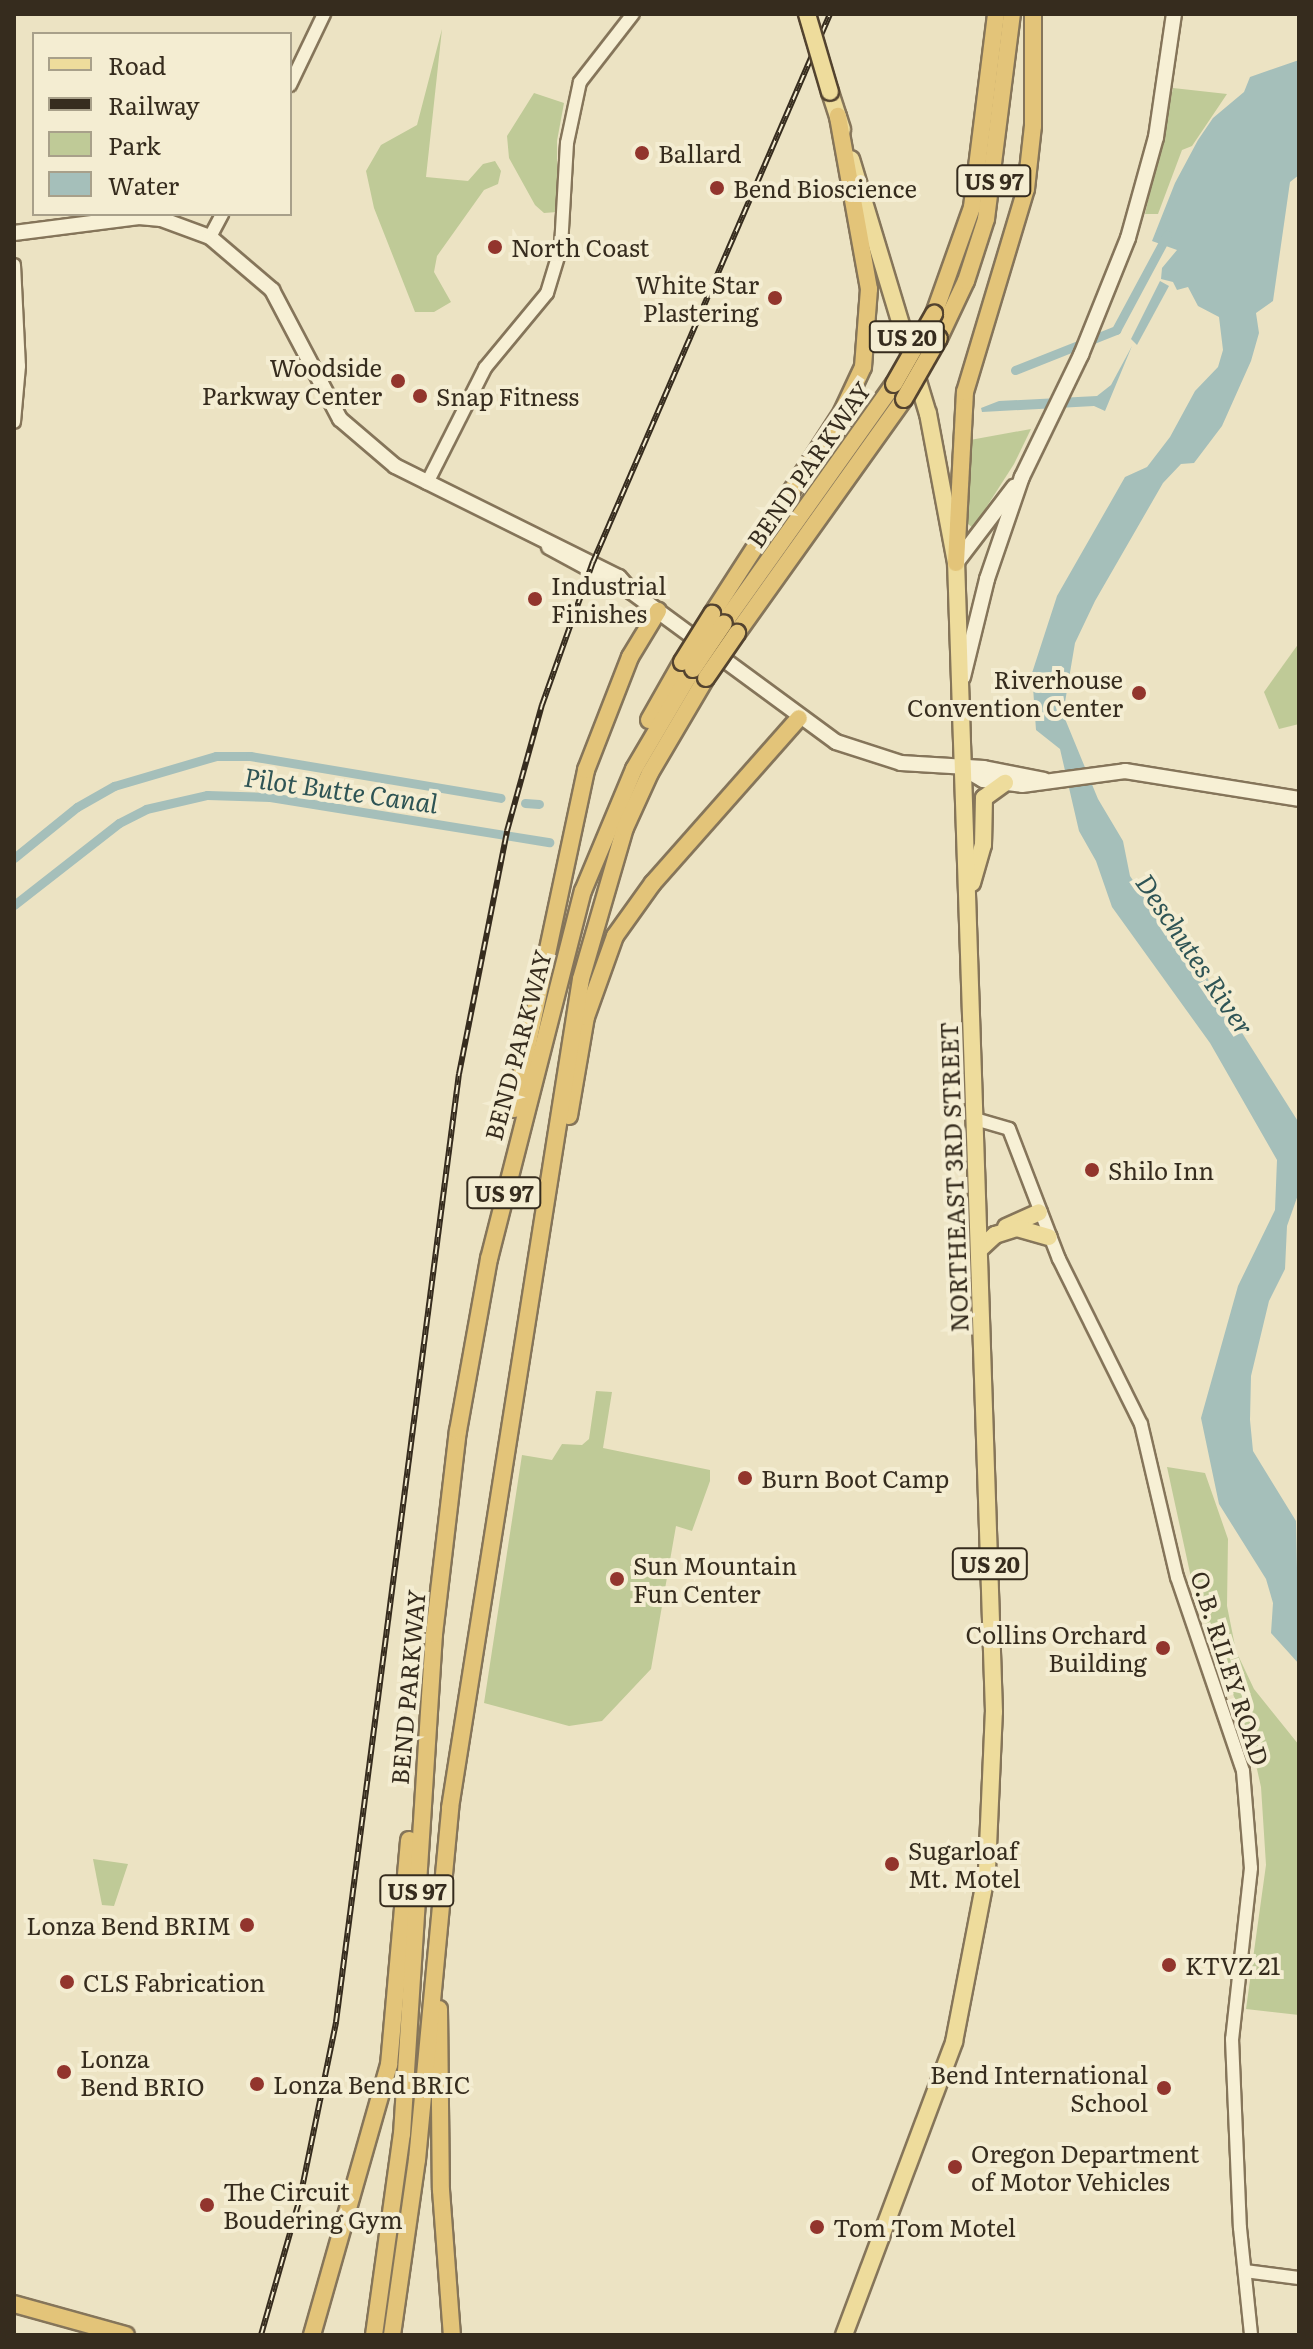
<!DOCTYPE html>
<html>
<head>
<meta charset="utf-8">
<style>
  body { margin:0 }
  #map { position:relative; width:1313px; height:2349px; overflow:hidden; background:#ece3c3; font-family:Literata,serif }
  div>[style] { position:absolute }
  [style*='--x'] { left:calc(var(--x)*1px); top:calc(var(--y)*1px); width:calc(var(--w)*1px); rotate:calc(var(--a)*1deg) }
  .green>* { inset:0; background:#bfca97 }
  .water>* { inset:0; background:#a5bfba }
  .canal>* { height:9px; margin:-4.5px; padding:0 4.5px; transform-origin:4.5px; border-radius:4.5px; background:#a5bfba }
  .roads { filter:drop-shadow(2px 0 #85755a) drop-shadow(-2px 0 #85755a) drop-shadow(0 2px #85755a) drop-shadow(0 -2px #85755a) }
  .tertiary>* { height:12px; margin:-6px; padding:0 6px; transform-origin:6px; border-radius:6px; background:#f7f0d5 }
  .secondary>* { height:14px; margin:-7px; padding:0 7px; transform-origin:7px; border-radius:7px; background:#f7f0d5 }
  .primary>* { height:16px; margin:-8px; padding:0 8px; transform-origin:8px; border-radius:8px; background:#eedc9c }
  .trunk>* { height:16px; margin:-8px; padding:0 8px; transform-origin:8px; border-radius:8px; background:#e3c479 }
  .rail>* { height:6px; margin-top:-3px; transform-origin:0; background:repeating-linear-gradient(90deg,#f4edd2 0 9px,#362c1e 0 18px); box-sizing:border-box; border-block:2px solid #362c1e }
  .bridges { filter:drop-shadow(2px 0 #53432f) drop-shadow(-2px 0 #53432f) drop-shadow(0 2px #53432f) drop-shadow(0 -2px #53432f) }
  .primary-bridge>* { height:16px; margin:-8px; padding:0 8px; transform-origin:8px; border-radius:8px; background:#eedc9c }
  .trunk-bridge>* { height:16px; margin:-8px; padding:0 8px; transform-origin:8px; border-radius:8px; background:#e3c479 }
  .dots>* { width:22px; height:22px; translate:-50% -50%; box-sizing:border-box; border:4px solid #f4edd2; border-radius:50% }
  span { translate:-50% -50%; white-space:nowrap; text-align:center; line-height:1.15; -webkit-text-stroke:8px #f4edd2; paint-order:stroke }
  .shield-label span { padding:2px 6px; background:#f4edd2; border:2px solid; border-radius:6px; -webkit-text-stroke-width:0 }
  .shield-label { font-size:22px; color:#362c1e; font-weight:700 }
  .poi-label { font-size:24px; color:#362c1e }
  .left { translate:0 -50%; text-align:left }
  .right { translate:-100% -50%; text-align:right }
  .street-label { font-size:24px; color:#362c1e }
  .water-label { font-size:26px; color:#2e5455; font-style:italic }
  .frame { position:absolute; inset:0; border:16px solid #362c1e; pointer-events:none }
  .legend { position:absolute; left:32px; top:32px; width:260px; height:184px; box-sizing:border-box; background:#f4edd2; border:2px solid #a8a08a; margin:0; padding:10px 14px; list-style:none; font-size:24px; color:#362c1e }
  .legend li { display:flex; align-items:center; gap:16px; height:40px }
  .legend b { width:40px; border:2px solid #a8a08a }
</style>
</head>
<body>
<div id="map">
  <div class="green">
    <i style="clip-path:polygon(442px 29px,426px 177px,468px 181px,483px 164px,495px 161px,501px 171px,498px 184px,484px 190px,437px 256px,434px 272px,451px 302px,434px 312px,415px 312px,374px 208px,366px 171px,381px 145px,417px 125px)"></i>
    <i style="clip-path:polygon(1173px 88px,1227px 94px,1192px 146px,1182px 150px,1158px 214px,1145px 214px)"></i>
    <i style="clip-path:polygon(534px 93px,564px 103px,557px 141px,557px 212px,544px 213px,535px 205px,509px 158px,507px 136px)"></i>
    <i style="clip-path:polygon(1031px 429px,1014px 464px,973px 528px,968px 524px,965px 450px,970px 440px)"></i>
    <i style="clip-path:polygon(1299px 643px,1299px 724px,1279px 729px,1264px 692px)"></i>
    <i style="clip-path:polygon(596px 1391px,612px 1392px,603px 1448px,710px 1470px,710px 1481px,692px 1531px,676px 1526px,651px 1669px,602px 1721px,569px 1726px,484px 1703px,522px 1455px,552px 1460px,562px 1444px,582px 1445px,589px 1439px)"></i>
    <i style="clip-path:polygon(1167px 1467px,1205px 1473px,1228px 1539px,1227px 1606px,1236px 1651px,1254px 1689px,1299px 1745px,1299px 2015px,1246px 2009px,1266px 1865px,1261px 1787px,1250px 1738px,1195px 1596px)"></i>
    <i style="clip-path:polygon(93px 1859px,128px 1864px,114px 1906px,102px 1905px)"></i>
  </div>
  <div class="water">
    <i style="clip-path:polygon(1299px 60px,1299px 175px,1290px 182px,1273px 301px,1256px 313px,1259px 333px,1251px 361px,1222px 426px,1194px 463px,1181px 464px,1163px 483px,1095px 601px,1075px 643px,1063px 714px,1098px 799px,1123px 841px,1130px 876px,1162px 923px,1196px 960px,1299px 1123px,1299px 1192px,1287px 1226px,1285px 1269px,1269px 1301px,1251px 1376px,1250px 1420px,1253px 1451px,1296px 1521px,1299px 1664px,1271px 1633px,1273px 1603px,1266px 1579px,1219px 1504px,1201px 1418px,1238px 1286px,1275px 1210px,1277px 1160px,1210px 1043px,1112px 907px,1096px 861px,1079px 831px,1060px 749px,1036px 730px,1032px 673px,1057px 596px,1125px 477px,1147px 467px,1170px 437px,1195px 391px,1218px 367px,1223px 350px,1219px 317px,1198px 306px,1188px 287px,1177px 290px,1173px 282px,1161px 279px,1162px 268px,1177px 250px,1152px 241px,1175px 183px,1198px 140px,1213px 118px,1244px 92px,1250px 77px)"></i>
    <i style="clip-path:polygon(1160px 281px,1169px 286px,1137px 345px,1131px 339px)"></i>
    <i style="clip-path:polygon(1132px 346px,1105px 411px,1094px 406px,982px 412px,981px 408px,999px 401px,1097px 396px,1111px 385px)"></i>
  </div>
  <div class="canal">
    <i style="--x:1015;--y:370;--w:109;--a:-21.6"></i>
    <i style="--x:1116;--y:330;--w:108;--a:-61.8"></i>
    <i style="--x:525;--y:803;--w:14;--a:4"></i>
    <i style="--x:14;--y:858;--w:81;--a:-39"></i>
    <i style="--x:77;--y:807;--w:43;--a:-29.6"></i>
    <i style="--x:114;--y:786;--w:106;--a:-16.4"></i>
    <i style="--x:216;--y:756;--w:34;--a:0"></i>
    <i style="--x:250;--y:756;--w:254;--a:9.5"></i>
    <i style="--x:14;--y:905;--w:133;--a:-38"></i>
    <i style="--x:119;--y:823;--w:30;--a:-27"></i>
    <i style="--x:146;--y:809;--w:63;--a:-12.9"></i>
    <i style="--x:207;--y:795;--w:63;--a:1.8"></i>
    <i style="--x:270;--y:797;--w:283;--a:9.2"></i>
  </div>
  <div class="roads">
    <div class="tertiary">
      <i style="--x:290;--y:85;--w:79;--a:-64.4"></i>
      <i style="--x:210;--y:237;--w:26;--a:-62"></i>
      <i style="--x:14;--y:265;--w:101;--a:87.2"></i>
      <i style="--x:19;--y:366;--w:56;--a:95.1"></i>
      <i style="--x:427;--y:483;--w:129;--a:-63.2"></i>
      <i style="--x:485;--y:368;--w:97;--a:-50.4"></i>
      <i style="--x:547;--y:293;--w:48;--a:-73.1"></i>
      <i style="--x:561;--y:247;--w:104;--a:-86.7"></i>
      <i style="--x:567;--y:143;--w:62;--a:-78"></i>
      <i style="--x:580;--y:82;--w:86;--a:-52.1"></i>
      <i style="--x:975;--y:1119;--w:35;--a:16"></i>
      <i style="--x:1009;--y:1129;--w:139;--a:69"></i>
      <i style="--x:1059;--y:1259;--w:184;--a:63.6"></i>
      <i style="--x:1141;--y:1424;--w:157;--a:76.8"></i>
      <i style="--x:1177;--y:1577;--w:205;--a:71.2"></i>
      <i style="--x:1243;--y:1771;--w:97;--a:85.3"></i>
      <i style="--x:1251;--y:1868;--w:172;--a:96.3"></i>
      <i style="--x:1232;--y:2039;--w:189;--a:87.6"></i>
      <i style="--x:1240;--y:2228;--w:108;--a:84.1"></i>
      <i style="--x:1245;--y:2271;--w:54;--a:7.4"></i>
    </div>
    <div class="secondary">
      <i style="--x:14;--y:233;--w:126;--a:-7.3"></i>
      <i style="--x:139;--y:217;--w:22;--a:5"></i>
      <i style="--x:161;--y:219;--w:52;--a:20.2"></i>
      <i style="--x:210;--y:237;--w:82;--a:40.5"></i>
      <i style="--x:272;--y:290;--w:146;--a:62.2"></i>
      <i style="--x:340;--y:419;--w:72;--a:40.5"></i>
      <i style="--x:395;--y:466;--w:250;--a:26.4"></i>
      <i style="--x:619;--y:577;--w:20;--a:49"></i>
      <i style="--x:632;--y:592;--w:253;--a:36.3"></i>
      <i style="--x:836;--y:742;--w:68;--a:17.9"></i>
      <i style="--x:901;--y:763;--w:83;--a:3.4"></i>
      <i style="--x:984;--y:768;--w:61;--a:11.3"></i>
      <i style="--x:549;--y:547;--w:94;--a:28.5"></i>
      <i style="--x:956;--y:563;--w:96;--a:-52.7"></i>
      <i style="--x:963;--y:677;--w:101;--a:-76.2"></i>
      <i style="--x:987;--y:579;--w:108;--a:-71.1"></i>
      <i style="--x:1022;--y:477;--w:136;--a:-64.2"></i>
      <i style="--x:1081;--y:355;--w:126;--a:-68.1"></i>
      <i style="--x:1128;--y:238;--w:105;--a:-74.5"></i>
      <i style="--x:1156;--y:137;--w:124;--a:-81.7"></i>
      <i style="--x:964;--y:769;--w:22;--a:30"></i>
      <i style="--x:983;--y:780;--w:39;--a:7"></i>
      <i style="--x:1022;--y:785;--w:104;--a:-7.7"></i>
      <i style="--x:1125;--y:771;--w:176;--a:9.1"></i>
    </div>
    <div class="primary">
      <i style="--x:830;--y:92;--w:39;--a:72"></i>
      <i style="--x:972;--y:883;--w:40;--a:-74"></i>
      <i style="--x:983;--y:845;--w:47;--a:-88.8"></i>
      <i style="--x:984;--y:798;--w:26;--a:-36"></i>
      <i style="--x:1006;--y:1227;--w:36;--a:-24"></i>
      <i style="--x:980;--y:1249;--w:21;--a:-43"></i>
      <i style="--x:995;--y:1235;--w:23;--a:-18"></i>
      <i style="--x:1017;--y:1228;--w:33;--a:16"></i>
      <i style="--x:844;--y:2335;--w:313;--a:-69.4"></i>
      <i style="--x:954;--y:2042;--w:175;--a:-79.1"></i>
      <i style="--x:987;--y:1870;--w:158;--a:-87.5"></i>
      <i style="--x:994;--y:1712;--w:1150;--a:-91.89"></i>
      <i style="--x:956;--y:563;--w:152;--a:-100.6"></i>
      <i style="--x:928;--y:414;--w:266;--a:-106.8"></i>
    </div>
    <div class="trunk">
      <i style="--x:934;--y:314;--w:114;--a:-70.4"></i>
      <i style="--x:972;--y:207;--w:194;--a:-82.9"></i>
      <i style="--x:939;--y:338;--w:63;--a:-64.7"></i>
      <i style="--x:966;--y:281;--w:65;--a:-72.1"></i>
      <i style="--x:986;--y:219;--w:207;--a:-82.8"></i>
      <i style="--x:956;--y:563;--w:171;--a:-87"></i>
      <i style="--x:965;--y:392;--w:212;--a:-73.3"></i>
      <i style="--x:1026;--y:189;--w:63;--a:-83.7"></i>
      <i style="--x:1033;--y:126;--w:112;--a:-90"></i>
      <i style="--x:712;--y:614;--w:240;--a:-57.2"></i>
      <i style="--x:842;--y:412;--w:50;--a:-65"></i>
      <i style="--x:863;--y:367;--w:78;--a:-85.6"></i>
      <i style="--x:869;--y:289;--w:176;--a:-100.2"></i>
      <i style="--x:724;--y:623;--w:293;--a:-54.6"></i>
      <i style="--x:737;--y:633;--w:287;--a:-54.5"></i>
      <i style="--x:649;--y:720;--w:67;--a:-60.4"></i>
      <i style="--x:514;--y:1109;--w:347;--a:-78"></i>
      <i style="--x:586;--y:770;--w:121;--a:-68.7"></i>
      <i style="--x:630;--y:657;--w:54;--a:-58.7"></i>
      <i style="--x:569;--y:1116;--w:100;--a:-80.3"></i>
      <i style="--x:586;--y:1017;--w:86;--a:-70.3"></i>
      <i style="--x:615;--y:936;--w:65;--a:-54.4"></i>
      <i style="--x:653;--y:883;--w:220;--a:-48.5"></i>
      <i style="--x:439;--y:2009;--w:181;--a:89.4"></i>
      <i style="--x:441;--y:2190;--w:145;--a:85.7"></i>
      <i style="--x:14;--y:2304;--w:116;--a:15.5"></i>
      <i style="--x:312;--y:2335;--w:281;--a:-74.1"></i>
      <i style="--x:389;--y:2065;--w:226;--a:-84.9"></i>
      <i style="--x:374;--y:2335;--w:203;--a:-82.1"></i>
      <i style="--x:402;--y:2134;--w:501;--a:-86.34"></i>
      <i style="--x:434;--y:1634;--w:204;--a:-83.3"></i>
      <i style="--x:458;--y:1431;--w:175;--a:-79.8"></i>
      <i style="--x:489;--y:1259;--w:380;--a:-75.7"></i>
      <i style="--x:583;--y:891;--w:132;--a:-67.3"></i>
      <i style="--x:634;--y:769;--w:116;--a:-59.5"></i>
      <i style="--x:392;--y:2335;--w:177;--a:-81.9"></i>
      <i style="--x:417;--y:2160;--w:354;--a:-84.6"></i>
      <i style="--x:450;--y:1808;--w:839;--a:-81.02"></i>
      <i style="--x:581;--y:979;--w:157;--a:-73.8"></i>
      <i style="--x:625;--y:828;--w:60;--a:-65.6"></i>
      <i style="--x:650;--y:773;--w:110;--a:-59.5"></i>
    </div>
  </div>
  <div class="rail">
    <i style="--x:261;--y:2335;--w:142;--a:-74.1"></i>
    <i style="--x:300;--y:2198;--w:180;--a:-78.4"></i>
    <i style="--x:336;--y:2022;--w:956;--a:-82.61"></i>
    <i style="--x:459;--y:1074;--w:248;--a:-78.8"></i>
    <i style="--x:507;--y:831;--w:131;--a:-74.5"></i>
    <i style="--x:542;--y:705;--w:152;--a:-70.4"></i>
    <i style="--x:593;--y:562;--w:597;--a:-66.61"></i>
  </div>
  <div class="bridges">
    <div class="primary-bridge">
      <i style="--x:807;--y:14;--w:81;--a:73.6"></i>
    </div>
    <div class="trunk-bridge">
      <i style="--x:894;--y:384;--w:81;--a:-60.3"></i>
      <i style="--x:904;--y:399;--w:70;--a:-60.2"></i>
      <i style="--x:682;--y:662;--w:57;--a:-58"></i>
      <i style="--x:693;--y:669;--w:55;--a:-56"></i>
      <i style="--x:706;--y:678;--w:55;--a:-55.4"></i>
    </div>
  </div>
  <div class="dots">
    <i style="left:642px;top:153px;background:#92352d"></i>
    <i style="left:717px;top:188px;background:#92352d"></i>
    <i style="left:495px;top:247px;background:#92352d"></i>
    <i style="left:775px;top:298px;background:#92352d"></i>
    <i style="left:398px;top:381px;background:#92352d"></i>
    <i style="left:420px;top:396px;background:#92352d"></i>
    <i style="left:535px;top:599px;background:#92352d"></i>
    <i style="left:1139px;top:693px;background:#92352d"></i>
    <i style="left:1092px;top:1170px;background:#92352d"></i>
    <i style="left:745px;top:1478px;background:#92352d"></i>
    <i style="left:617px;top:1579px;background:#92352d"></i>
    <i style="left:1163px;top:1648px;background:#92352d"></i>
    <i style="left:892px;top:1864px;background:#92352d"></i>
    <i style="left:247px;top:1925px;background:#92352d"></i>
    <i style="left:1169px;top:1965px;background:#92352d"></i>
    <i style="left:67px;top:1982px;background:#92352d"></i>
    <i style="left:64px;top:2072px;background:#92352d"></i>
    <i style="left:257px;top:2084px;background:#92352d"></i>
    <i style="left:1164px;top:2088px;background:#92352d"></i>
    <i style="left:955px;top:2167px;background:#92352d"></i>
    <i style="left:207px;top:2205px;background:#92352d"></i>
    <i style="left:817px;top:2227px;background:#92352d"></i>
  </div>
  <div class="shield-label">
    <span style="left:994px;top:181px">US 97</span>
    <span style="left:907px;top:337px">US 20</span>
    <span style="left:504px;top:1193px">US 97</span>
    <span style="left:990px;top:1564px">US 20</span>
    <span style="left:417px;top:1891px">US 97</span>
  </div>
  <div class="poi-label">
    <span class="left" style="left:658px;top:153px">Ballard</span>
    <span class="left" style="left:733px;top:188px">Bend Bioscience</span>
    <span class="left" style="left:511px;top:247px">North Coast</span>
    <span class="right" style="left:759px;top:298px">White Star<br>Plastering</span>
    <span class="right" style="left:382px;top:381px">Woodside<br>Parkway Center</span>
    <span class="left" style="left:436px;top:396px">Snap Fitness</span>
    <span class="left" style="left:551px;top:599px">Industrial<br>Finishes</span>
    <span class="right" style="left:1123px;top:693px">Riverhouse<br>Convention Center</span>
    <span class="left" style="left:1108px;top:1170px">Shilo Inn</span>
    <span class="left" style="left:761px;top:1478px">Burn Boot Camp</span>
    <span class="left" style="left:633px;top:1579px">Sun Mountain<br>Fun Center</span>
    <span class="right" style="left:1147px;top:1648px">Collins Orchard<br>Building</span>
    <span class="left" style="left:908px;top:1864px">Sugarloaf<br>Mt. Motel</span>
    <span class="right" style="left:231px;top:1925px">Lonza Bend BRIM</span>
    <span class="left" style="left:1185px;top:1965px">KTVZ 21</span>
    <span class="left" style="left:83px;top:1982px">CLS Fabrication</span>
    <span class="left" style="left:80px;top:2072px">Lonza<br>Bend BRIO</span>
    <span class="right" style="left:1148px;top:2088px">Bend International<br>School</span>
    <span class="left" style="left:273px;top:2084px">Lonza Bend BRIC</span>
    <span class="left" style="left:971px;top:2167px">Oregon Department<br>of Motor Vehicles</span>
    <span class="left" style="left:223px;top:2205px">The Circuit<br>Boudering Gym</span>
    <span class="left" style="left:833px;top:2227px">Tom Tom Motel</span>
  </div>
  <div class="street-label">
    <span style="left:808px;top:464px;rotate:-55deg">BEND PARKWAY</span>
    <span style="left:517px;top:1045px;rotate:-75deg">BEND PARKWAY</span>
    <span style="left:953px;top:1177px;rotate:-92deg">NORTHEAST 3RD STREET</span>
    <span style="left:1231px;top:1668px;rotate:72deg">O.B. RILEY ROAD</span>
    <span style="left:407px;top:1687px;rotate:-85deg">BEND PARKWAY</span>
  </div>
  <div class="water-label">
    <span style="left:341px;top:789px;rotate:8deg">Pilot Butte Canal</span>
    <span style="left:1196px;top:954px;rotate:56deg">Deschutes River</span>
  </div>
  <div class="frame"></div>
  <ul class="legend">
  <li><b style="height:10px;background:#eedc9c"></b>Road</li>
  <li><b style="height:10px;background:#362c1e"></b>Railway</li>
  <li><b style="height:22px;background:#bfca97"></b>Park</li>
  <li><b style="height:22px;background:#a5bfba"></b>Water</li>
  </ul>
</div>
</body>
</html>
